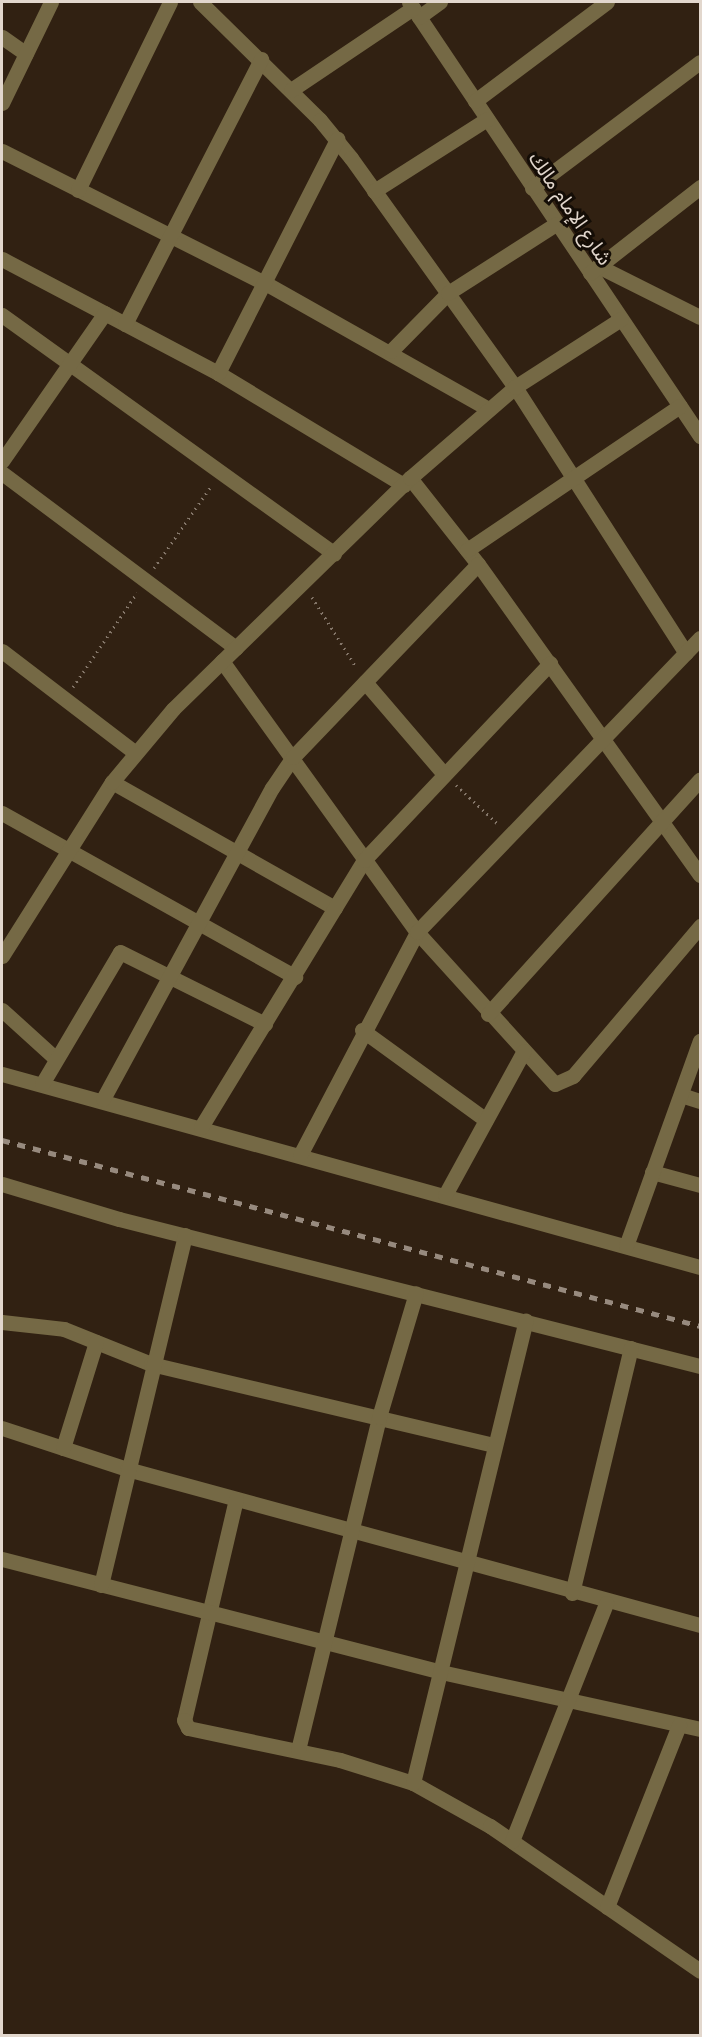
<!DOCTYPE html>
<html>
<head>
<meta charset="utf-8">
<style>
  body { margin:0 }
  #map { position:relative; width:702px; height:2037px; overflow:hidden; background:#312112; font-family:"Golos Text","Noto Sans Arabic",sans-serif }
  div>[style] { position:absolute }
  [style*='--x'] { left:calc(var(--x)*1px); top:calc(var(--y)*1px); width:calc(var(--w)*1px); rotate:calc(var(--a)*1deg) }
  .path>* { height:3px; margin-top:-1.5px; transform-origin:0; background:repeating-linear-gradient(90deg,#85776a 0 1.5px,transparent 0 6px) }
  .minor>* { height:15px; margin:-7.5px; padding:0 7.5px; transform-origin:7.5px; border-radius:7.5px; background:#756945 }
  .rail>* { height:4.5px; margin-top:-2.25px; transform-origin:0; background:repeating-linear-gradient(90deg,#978a7e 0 8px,transparent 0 16px) }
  span { translate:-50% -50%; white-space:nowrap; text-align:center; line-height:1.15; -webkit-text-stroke:6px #140d06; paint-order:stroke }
  .street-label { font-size:20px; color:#e2d7cd }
  .frame { position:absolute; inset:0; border:3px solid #e2d7cd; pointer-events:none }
</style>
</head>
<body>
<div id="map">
  <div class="path">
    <i style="--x:154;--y:568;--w:101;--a:-55.1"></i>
    <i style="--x:312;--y:597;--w:83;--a:57.8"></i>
    <i style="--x:73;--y:687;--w:114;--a:-55.8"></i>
    <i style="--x:456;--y:785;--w:59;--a:42.9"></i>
  </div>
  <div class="minor">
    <i style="--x:200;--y:2;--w:168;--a:44.5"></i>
    <i style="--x:320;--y:120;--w:49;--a:50.8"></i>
    <i style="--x:351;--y:158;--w:282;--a:54.4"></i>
    <i style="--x:515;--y:387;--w:316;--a:57.3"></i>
    <i style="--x:409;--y:2;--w:523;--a:56.16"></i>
    <i style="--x:419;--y:17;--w:26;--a:-36"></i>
    <i style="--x:2;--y:37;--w:29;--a:35"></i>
    <i style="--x:291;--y:90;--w:147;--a:-33.9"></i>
    <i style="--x:475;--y:101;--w:165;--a:-36.9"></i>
    <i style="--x:2;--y:103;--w:112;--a:-64.1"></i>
    <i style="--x:2;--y:151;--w:294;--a:26.7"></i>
    <i style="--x:265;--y:283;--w:257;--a:29.4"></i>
    <i style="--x:532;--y:188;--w:210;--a:-36.9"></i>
    <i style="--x:78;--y:190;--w:209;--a:-63.9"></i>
    <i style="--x:374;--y:191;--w:134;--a:-32.5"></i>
    <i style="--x:2;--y:259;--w:244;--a:27.8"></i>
    <i style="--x:218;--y:373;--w:217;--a:31.1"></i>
    <i style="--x:598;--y:266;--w:114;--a:26.6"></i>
    <i style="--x:590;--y:273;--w:140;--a:-38"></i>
    <i style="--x:2;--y:315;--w:409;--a:35.7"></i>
    <i style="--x:125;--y:324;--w:298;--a:-62.8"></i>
    <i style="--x:391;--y:351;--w:81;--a:-45.5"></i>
    <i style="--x:448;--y:293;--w:128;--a:-32.6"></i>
    <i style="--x:218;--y:373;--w:263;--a:-63"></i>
    <i style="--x:2;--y:461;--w:180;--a:-55.2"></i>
    <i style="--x:2;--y:473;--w:292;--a:36.8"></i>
    <i style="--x:410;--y:478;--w:110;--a:51.7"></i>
    <i style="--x:478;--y:564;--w:382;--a:54.5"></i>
    <i style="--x:467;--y:550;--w:257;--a:-34.1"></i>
    <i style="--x:2;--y:651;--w:166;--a:37.4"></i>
    <i style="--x:222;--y:661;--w:334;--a:54.3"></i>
    <i style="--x:417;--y:932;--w:205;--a:47.8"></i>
    <i style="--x:555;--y:1084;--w:20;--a:-24"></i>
    <i style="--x:573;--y:1076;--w:197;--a:-49.7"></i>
    <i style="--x:365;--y:682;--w:120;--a:49.4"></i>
    <i style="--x:112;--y:782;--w:256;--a:29.5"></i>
    <i style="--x:2;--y:813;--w:336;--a:29.2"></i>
    <i style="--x:2;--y:956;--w:206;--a:-57.7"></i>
    <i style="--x:112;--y:782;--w:95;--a:-50.1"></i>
    <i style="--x:173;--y:709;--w:331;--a:-44.3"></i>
    <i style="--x:410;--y:478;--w:139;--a:-40.9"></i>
    <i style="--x:515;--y:387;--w:126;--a:-32.7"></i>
    <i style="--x:2;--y:1010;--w:73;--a:42.2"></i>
    <i style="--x:488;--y:1014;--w:316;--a:-47.9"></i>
    <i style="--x:362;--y:1030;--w:153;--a:36"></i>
    <i style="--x:2;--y:1074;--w:724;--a:15.46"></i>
    <i style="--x:42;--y:1084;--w:153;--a:-59.4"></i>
    <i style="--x:120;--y:952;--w:162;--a:26.4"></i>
    <i style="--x:681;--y:1095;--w:20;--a:18"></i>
    <i style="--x:103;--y:1099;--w:354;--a:-61.5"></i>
    <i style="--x:272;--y:788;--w:37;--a:-56"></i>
    <i style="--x:293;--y:757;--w:267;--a:-46.2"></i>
    <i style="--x:201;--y:1127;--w:313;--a:-58.6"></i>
    <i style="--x:364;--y:860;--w:271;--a:-46.6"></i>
    <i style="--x:300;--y:1155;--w:252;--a:-62.3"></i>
    <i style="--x:417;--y:932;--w:408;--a:-46.1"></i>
    <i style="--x:652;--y:1172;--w:50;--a:15.2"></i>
    <i style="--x:2;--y:1184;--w:122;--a:16.7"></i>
    <i style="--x:119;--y:1219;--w:599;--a:14.2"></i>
    <i style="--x:445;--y:1195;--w:164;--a:-61.3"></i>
    <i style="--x:626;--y:1246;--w:218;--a:-70.2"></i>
    <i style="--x:2;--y:1322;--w:62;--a:6.4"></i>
    <i style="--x:64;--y:1329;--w:94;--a:21.9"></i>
    <i style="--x:151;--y:1364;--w:351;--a:13.3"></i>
    <i style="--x:2;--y:1428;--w:132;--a:18.2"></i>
    <i style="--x:127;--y:1469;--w:594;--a:15.23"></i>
    <i style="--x:63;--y:1448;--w:111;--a:-72.7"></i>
    <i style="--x:236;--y:1499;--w:227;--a:103.2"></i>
    <i style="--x:184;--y:1720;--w:9;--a:63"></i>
    <i style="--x:188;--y:1728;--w:155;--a:11.9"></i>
    <i style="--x:340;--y:1760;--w:77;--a:17.5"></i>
    <i style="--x:413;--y:1783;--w:88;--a:29.2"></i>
    <i style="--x:490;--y:1826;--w:255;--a:34.6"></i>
    <i style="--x:2;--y:1559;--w:453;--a:14.4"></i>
    <i style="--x:441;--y:1672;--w:265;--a:12.4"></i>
    <i style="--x:101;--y:1585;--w:360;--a:-76.5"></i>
    <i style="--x:572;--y:1593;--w:252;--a:-76.5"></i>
    <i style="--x:298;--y:1750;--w:343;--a:-76.3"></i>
    <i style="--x:379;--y:1417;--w:129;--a:-73.4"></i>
    <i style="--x:413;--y:1783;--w:476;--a:-76.3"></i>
    <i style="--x:512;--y:1841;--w:256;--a:-68.4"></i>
    <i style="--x:607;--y:1907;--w:196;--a:-68.4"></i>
  </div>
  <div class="rail">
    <i style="--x:2;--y:1140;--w:722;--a:14.92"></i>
  </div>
  <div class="street-label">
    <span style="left:571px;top:208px;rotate:56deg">شارع الإمام مالك</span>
  </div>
  <div class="frame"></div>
</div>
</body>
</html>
